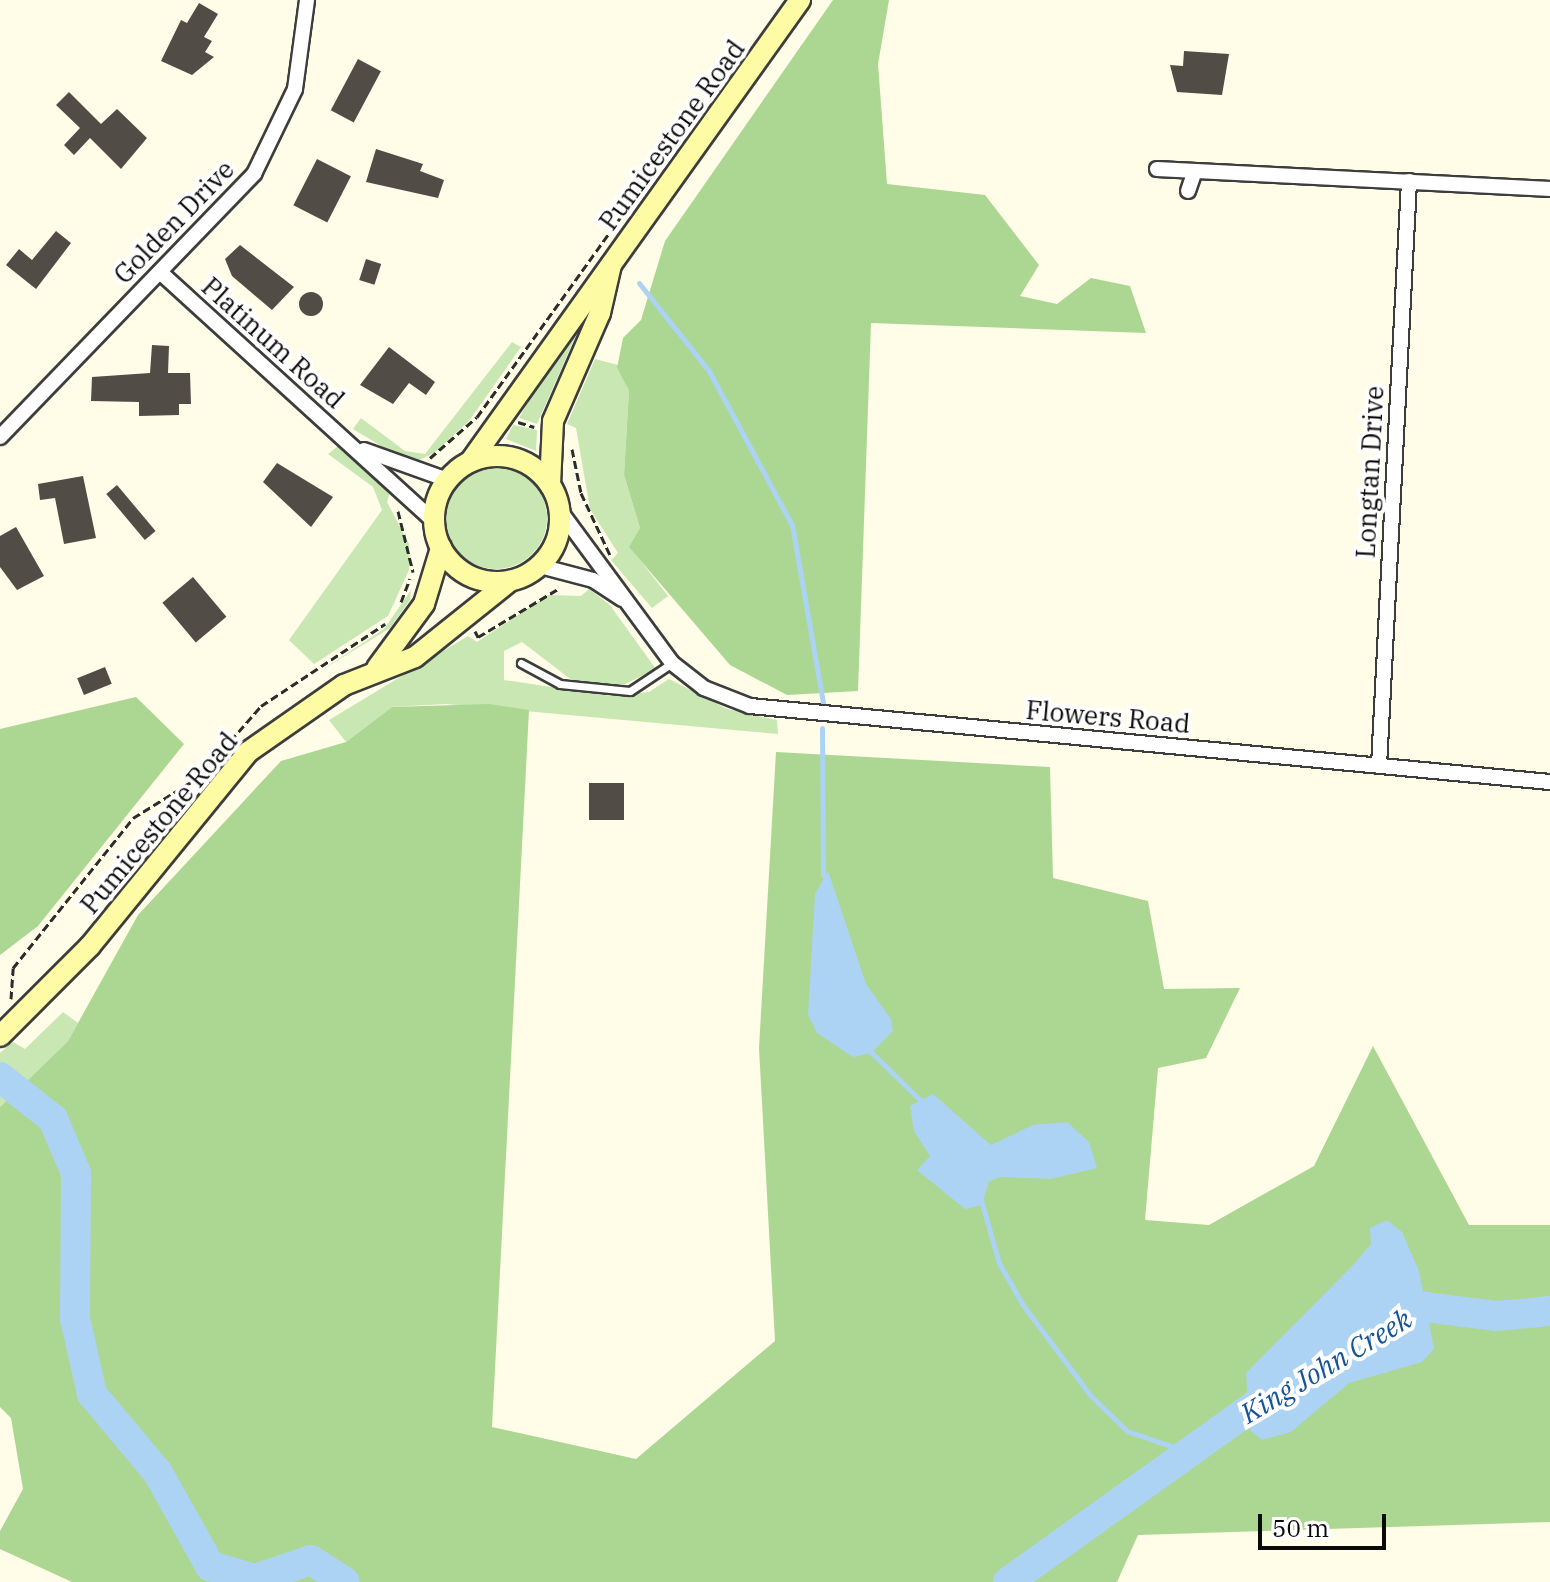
<!DOCTYPE html>
<html>
<head>
<meta charset="utf-8">
<style>
  body { margin:0 }
  #map { position:relative; width:1550px; height:1582px; overflow:hidden; background:#fffce7; font-family:"IBM Plex Serif",serif }
  div>[style] { position:absolute }
  [style*='--x'] { left:calc(var(--x)*1px); top:calc(var(--y)*1px); width:calc(var(--w)*1px); rotate:calc(var(--a)*1deg) }
  .green>* { inset:0; background:#c9e7b3 }
  .round { border-radius:50% }
  .forest>* { inset:0; background:#abd792 }
  .water>* { inset:0; background:#add3f4 }
  .stream>* { height:5px; margin:-2.5px; padding:0 2.5px; transform-origin:2.5px; border-radius:2.5px; background:#add3f4 }
  .river>* { height:30px; margin:-15px; padding:0 15px; transform-origin:15px; border-radius:15px; background:#add3f4 }
  .building>* { inset:0; background:#524c46; transform-origin:0 0 }
  .path>* { height:3px; margin-top:-1.5px; transform-origin:0; background:repeating-linear-gradient(90deg,#2c2c2c 0 8px,transparent 0 12px) }
  .roads { filter:drop-shadow(2px 0 #3d3d3d) drop-shadow(-2px 0 #3d3d3d) drop-shadow(0 2px #3d3d3d) drop-shadow(0 -2px #3d3d3d) }
  .service>* { height:7px; margin:-3.5px; padding:0 3.5px; transform-origin:3.5px; border-radius:3.5px; background:#fff }
  .minor>* { height:14px; margin:-7px; padding:0 7px; transform-origin:7px; border-radius:7px; background:#fff }
  .secondary>* { height:20px; margin:-10px; padding:0 10px; transform-origin:10px; border-radius:10px; background:#fdfba3 }
  .secondary>.ring { margin:-10px; padding:0; box-sizing:content-box; background:none; border:20px solid #fdfba3; border-radius:50% }
  span { translate:-50% -50%; white-space:nowrap; text-align:center; line-height:1.15; -webkit-text-stroke:8px #fff; paint-order:stroke }
  .street-label { font-size:26px; color:#0a0a0a }
  .water-label { font-size:28px; color:#175497; font-style:italic }
  .scale { position:absolute; left:1258px; top:1514px; width:128px; height:36px; box-sizing:border-box; border:4px solid #0a0a0a; border-top:0; padding-left:10px; font-size:24px; line-height:28px; white-space:nowrap; color:#0a0a0a; -webkit-text-stroke:6px #fff; paint-order:stroke }
</style>
</head>
<body>
<div id="map">
  <div class="green">
    <i style="clip-path:polygon(584px 317px,537px 424px,519px 418px,548px 368px)"></i>
    <i style="clip-path:polygon(512px 342px,521px 347px,469px 421px,434px 453px,411px 464px,353px 429px,361px 418px,405px 451px,425px 454px)"></i>
    <i style="clip-path:polygon(595px 359px,618px 365px,629px 390px,624px 475px,640px 528px,630px 547px,668px 596px,652px 608px,611px 560px,618px 553px,590px 509px,576px 428px,567px 424px)"></i>
    <i style="clip-path:polygon(513px 425px,537px 430px,536px 451px,506px 439px)"></i>
    <i style="clip-path:polygon(338px 446px,390px 491px,387px 502px,409px 544px,409px 570px,388px 616px,314px 664px,289px 640px,382px 510px,373px 487px,328px 454px)"></i>
    <i class="round" style="left:445px;top:467px;width:102px;height:102px"></i>
    <i style="clip-path:polygon(589px 589px,609px 604px,656px 669px,619px 687px,573px 681px,522px 642px,504px 651px,504px 680px,612px 696px,649px 692px,669px 679px,727px 709px,777px 720px,778px 734px,446px 704px,392px 707px,346px 742px,329px 720px,468px 636px,477px 642px,548px 595px,581px 596px)"></i>
    <i style="clip-path:polygon(411px 590px,410px 600px,390px 628px,319px 672px,384px 629px)"></i>
    <i style="clip-path:polygon(63px 1012px,78px 1023px,68px 1041px,0 1107px,0 1053px,13px 1042px,25px 1049px)"></i>
  </div>
  <div class="forest">
    <i style="clip-path:polygon(833px 0,889px 0,878px 64px,887px 184px,985px 195px,1039px 265px,1020px 296px,1057px 304px,1091px 278px,1130px 286px,1146px 333px,871px 323px,858px 691px,787px 695px,730px 665px,629px 547px,640px 528px,624px 475px,629px 390px,617px 368px,623px 338px,641px 320px,665px 241px)"></i>
    <i style="clip-path:polygon(136px 697px,184px 744px,38px 926px,0 955px,0 729px)"></i>
    <i style="clip-path:polygon(489px 704px,529px 710px,492px 1427px,636px 1459px,775px 1341px,759px 1048px,776px 752px,1050px 767px,1053px 878px,1148px 901px,1164px 989px,1240px 988px,1206px 1058px,1158px 1068px,1145px 1220px,1209px 1225px,1314px 1166px,1373px 1046px,1469px 1225px,1550px 1225px,1550px 1522px,1138px 1535px,1117px 1582px,72px 1582px,0 1549px,0 1531px,23px 1489px,11px 1418px,0 1407px,0 1107px,68px 1041px,138px 915px,281px 761px,346px 742px,392px 707px)"></i>
  </div>
  <div class="water">
    <i style="clip-path:polygon(828px 871px,866px 984px,891px 1019px,893px 1031px,871px 1053px,853px 1057px,817px 1033px,808px 1015px,815px 894px)"></i>
    <i style="clip-path:polygon(933px 1094px,991px 1145px,1033px 1125px,1067px 1122px,1089px 1142px,1097px 1168px,1051px 1179px,1001px 1177px,989px 1181px,982px 1205px,965px 1209px,917px 1170px,930px 1156px,914px 1131px,910px 1106px)"></i>
    <i style="clip-path:polygon(1387px 1220px,1402px 1232px,1419px 1271px,1434px 1349px,1422px 1362px,1349px 1383px,1291px 1432px,1262px 1440px,1250px 1430px,1246px 1373px,1354px 1264px,1371px 1244px,1370px 1228px)"></i>
  </div>
  <div class="stream">
    <i style="--x:639;--y:283;--w:112;--a:51.5"></i>
    <i style="--x:709;--y:371;--w:175;--a:61.7"></i>
    <i style="--x:792;--y:525;--w:181;--a:80.1"></i>
    <i style="--x:822;--y:728;--w:147;--a:89.6"></i>
    <i style="--x:869;--y:1050;--w:73;--a:44.4"></i>
    <i style="--x:981;--y:1200;--w:66;--a:74.1"></i>
    <i style="--x:999;--y:1263;--w:48;--a:60.3"></i>
    <i style="--x:1023;--y:1305;--w:112;--a:53.3"></i>
    <i style="--x:1090;--y:1395;--w:52;--a:44.2"></i>
    <i style="--x:1127;--y:1431;--w:72;--a:18.7"></i>
  </div>
  <div class="river">
    <i style="--x:0;--y:1077;--w:68;--a:38.4"></i>
    <i style="--x:53;--y:1119;--w:59;--a:66.9"></i>
    <i style="--x:76;--y:1173;--w:145;--a:90.4"></i>
    <i style="--x:75;--y:1318;--w:78;--a:77.4"></i>
    <i style="--x:92;--y:1394;--w:103;--a:50.1"></i>
    <i style="--x:158;--y:1473;--w:107;--a:60.8"></i>
    <i style="--x:210;--y:1566;--w:47;--a:16.1"></i>
    <i style="--x:255;--y:1579;--w:59;--a:-18.7"></i>
    <i style="--x:311;--y:1560;--w:40;--a:32.9"></i>
    <i style="--x:1391;--y:1326;--w:39;--a:-29"></i>
    <i style="--x:1425;--y:1307;--w:73;--a:7.1"></i>
    <i style="--x:1497;--y:1316;--w:53;--a:-5.4"></i>
    <i style="--x:1008;--y:1582;--w:337;--a:-35.6"></i>
  </div>
  <div class="building">
    <i style="clip-path:polygon(199px 3px,218px 14px,204px 37px,212px 41px,205px 52px,214px 57px,192px 75px,161px 61px,181px 20px,187px 23px)"></i>
    <i style="clip-path:polygon(1184px 51px,1229px 54px,1222px 95px,1177px 92px,1170px 65px,1183px 66px)"></i>
    <i style="left:358px;top:59px;width:26px;height:58px;rotate:28deg"></i>
    <i style="clip-path:polygon(69px 92px,101px 124px,117px 109px,147px 138px,121px 169px,90px 138px,74px 155px,64px 145px,80px 128px,56px 105px)"></i>
    <i style="clip-path:polygon(376px 149px,423px 164px,420px 171px,444px 180px,438px 198px,366px 182px)"></i>
    <i style="left:317px;top:159px;width:38px;height:52px;rotate:27deg"></i>
    <i style="clip-path:polygon(56px 231px,71px 243px,36px 289px,6px 265px,19px 249px,32px 260px)"></i>
    <i style="clip-path:polygon(240px 245px,294px 287px,272px 310px,232px 276px,225px 259px)"></i>
    <i style="left:366px;top:259px;width:16px;height:22px;rotate:18deg"></i>
    <i class="round" style="left:299px;top:292px;width:24px;height:24px"></i>
    <i style="clip-path:polygon(152px 345px,169px 346px,168px 373px,190px 373px,191px 404px,179px 404px,179px 415px,139px 416px,139px 402px,91px 401px,92px 377px,150px 373px)"></i>
    <i style="clip-path:polygon(389px 347px,435px 382px,426px 395px,409px 383px,393px 404px,360px 385px)"></i>
    <i style="clip-path:polygon(277px 463px,333px 497px,311px 527px,263px 482px)"></i>
    <i style="clip-path:polygon(83px 476px,96px 538px,64px 544px,55px 498px,40px 500px,38px 484px)"></i>
    <i style="left:117px;top:485px;width:60px;height:14px;rotate:50deg"></i>
    <i style="clip-path:polygon(16px 527px,44px 576px,17px 590px,0 567px,0 536px)"></i>
    <i style="left:193px;top:577px;width:52px;height:40px;rotate:50deg"></i>
    <i style="left:105px;top:667px;width:18px;height:30px;rotate:68deg"></i>
    <i style="left:589px;top:783px;width:35px;height:37px"></i>
  </div>
  <div class="path">
    <i style="--x:518;--y:422;--w:17;--a:17"></i>
    <i style="--x:572;--y:449;--w:45;--a:78.4"></i>
    <i style="--x:581;--y:493;--w:68;--a:64.9"></i>
    <i style="--x:430;--y:458;--w:62;--a:-41.1"></i>
    <i style="--x:477;--y:417;--w:302;--a:-54.3"></i>
    <i style="--x:398;--y:511;--w:63;--a:76.2"></i>
    <i style="--x:401;--y:602;--w:25;--a:-69"></i>
    <i style="--x:475;--y:631;--w:7;--a:63"></i>
    <i style="--x:478;--y:637;--w:93;--a:-31"></i>
    <i style="--x:11;--y:999;--w:31;--a:-86"></i>
    <i style="--x:13;--y:968;--w:192;--a:-51.3"></i>
    <i style="--x:133;--y:818;--w:78;--a:-31.8"></i>
    <i style="--x:199;--y:777;--w:94;--a:-48.9"></i>
    <i style="--x:261;--y:706;--w:149;--a:-33.5"></i>
  </div>
  <div class="roads">
    <div class="service">
      <i style="--x:521;--y:663;--w:44;--a:28.3"></i>
      <i style="--x:560;--y:684;--w:70;--a:5.7"></i>
      <i style="--x:630;--y:691;--w:50;--a:-33.7"></i>
    </div>
    <div class="minor">
      <i style="--x:1157;--y:169;--w:394;--a:2.9"></i>
      <i style="--x:1188;--y:191;--w:21;--a:-71"></i>
      <i style="--x:160;--y:272;--w:370;--a:42.3"></i>
      <i style="--x:0;--y:437;--w:366;--a:-46"></i>
      <i style="--x:254;--y:174;--w:94;--a:-64.2"></i>
      <i style="--x:295;--y:89;--w:90;--a:-82.3"></i>
      <i style="--x:364;--y:450;--w:89;--a:19.7"></i>
      <i style="--x:560;--y:511;--w:189;--a:53.6"></i>
      <i style="--x:672;--y:663;--w:41;--a:38"></i>
      <i style="--x:704;--y:688;--w:49;--a:21.4"></i>
      <i style="--x:750;--y:706;--w:804;--a:5.43"></i>
      <i style="--x:540;--y:566;--w:55;--a:14.8"></i>
      <i style="--x:593;--y:580;--w:35;--a:33"></i>
      <i style="--x:1379;--y:766;--w:586;--a:-87.06"></i>
    </div>
    <div class="secondary">
      <i class="ring" style="left:434px;top:456px;width:106px;height:106px"></i>
      <i style="--x:470;--y:462;--w:568;--a:-54.46"></i>
      <i style="--x:550;--y:485;--w:64;--a:-87.3"></i>
      <i style="--x:553;--y:421;--w:118;--a:-66.5"></i>
      <i style="--x:600;--y:313;--w:49;--a:-77.1"></i>
      <i style="--x:377;--y:668;--w:79;--a:-53.7"></i>
      <i style="--x:424;--y:604;--w:59;--a:-73.1"></i>
      <i style="--x:0;--y:1036;--w:127;--a:-45"></i>
      <i style="--x:90;--y:946;--w:250;--a:-50.8"></i>
      <i style="--x:248;--y:752;--w:117;--a:-34.9"></i>
      <i style="--x:344;--y:685;--w:76;--a:-21.5"></i>
      <i style="--x:415;--y:657;--w:122;--a:-38.7"></i>
    </div>
  </div>
  <div class="street-label">
    <span style="left:672px;top:135px;rotate:-54deg">Pumicestone Road</span>
    <span style="left:174px;top:222px;rotate:-46deg">Golden Drive</span>
    <span style="left:273px;top:343px;rotate:42deg">Platinum Road</span>
    <span style="left:1370px;top:472px;rotate:-87deg">Longtan Drive</span>
    <span style="left:1108px;top:717px;rotate:5deg">Flowers Road</span>
    <span style="left:159px;top:823px;rotate:-50deg">Pumicestone Road</span>
  </div>
  <div class="water-label">
    <span style="left:1326px;top:1366px;rotate:-31deg">King John Creek</span>
  </div>
  <div class="scale">50 m</div>
</div>
</body>
</html>
